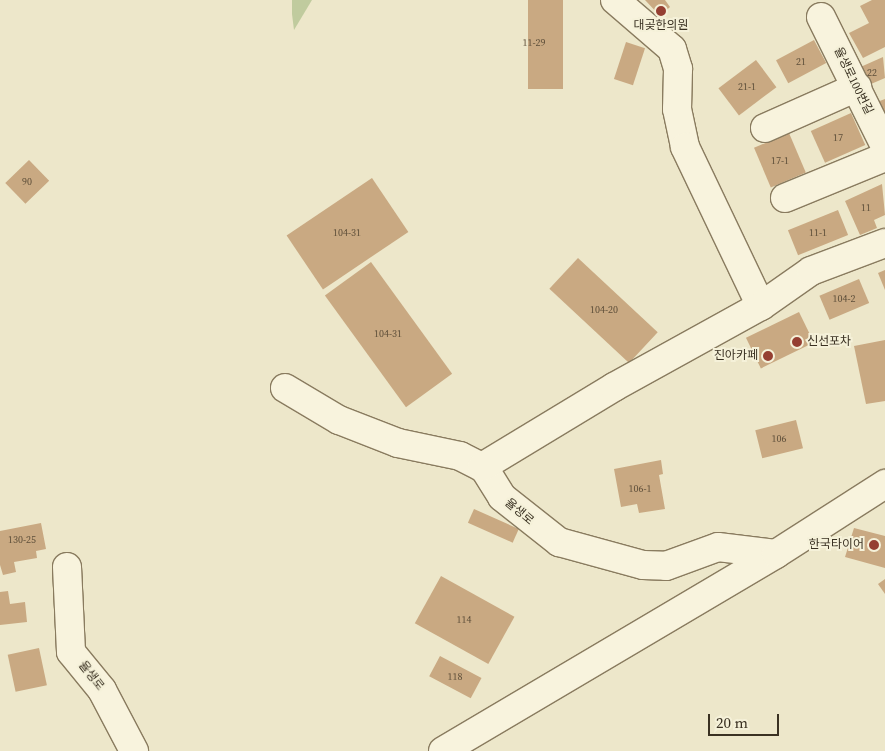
<!DOCTYPE html>
<html>
<head>
<meta charset="utf-8">
<style>
  body { margin:0 }
  #map { position:relative; width:885px; height:751px; overflow:hidden; background:#ede7ca; font-family:"Source Serif 4","Noto Sans KR",serif }
  div>[style] { position:absolute }
  [style*='--x'] { left:calc(var(--x)*1px); top:calc(var(--y)*1px); width:calc(var(--w)*1px); rotate:calc(var(--a)*1deg) }
  .green>* { inset:0; background:#c0cb9e }
  .building>* { inset:0; background:#c9a982; transform-origin:0 0 }
  .roads { filter:drop-shadow(1px 0 #897b5f) drop-shadow(-1px 0 #897b5f) drop-shadow(0 1px #897b5f) drop-shadow(0 -1px #897b5f) }
  .minor>* { height:28px; margin:-14px; padding:0 14px; transform-origin:14px; border-radius:14px; background:#f8f3dd }
  .dots>* { width:14px; height:14px; translate:-50% -50%; box-sizing:border-box; border:2px solid #f5f1d9; border-radius:50% }
  span { translate:-50% -50%; white-space:nowrap; text-align:center; line-height:1.15; -webkit-text-stroke:4px #f5f1d9; paint-order:stroke }
  .number-label { font-size:10px; color:#5e4f3a }
  .number-label span { -webkit-text-stroke-width:0 }
  .poi-label { font-size:12px; color:#3a3122 }
  .left { translate:0 -50%; text-align:left }
  .right { translate:-100% -50%; text-align:right }
  .street-label { font-size:12px; color:#3a3122 }
  .scale { position:absolute; left:708px; top:714px; width:71px; height:22px; box-sizing:border-box; border:2px solid #3a3122; border-top:0; padding-left:6px; font-size:15px; line-height:18px; white-space:nowrap; color:#3a3122; -webkit-text-stroke:4px #f5f1d9; paint-order:stroke }
</style>
</head>
<body>
<div id="map">
  <div class="green">
    <i style="clip-path:polygon(292px 0,312px 0,294px 30px,292px 14px)"></i>
  </div>
  <div class="building">
    <i style="left:528px;top:0;width:35px;height:89px"></i>
    <i style="clip-path:polygon(645px 0,665px 0,670px 7px,660px 16px)"></i>
    <i style="clip-path:polygon(872px 0,885px 0,885px 47px,863px 58px,849px 33px,869px 23px,860px 6px)"></i>
    <i style="left:814px;top:40px;width:26px;height:43px;rotate:62deg"></i>
    <i style="left:626px;top:42px;width:20px;height:39px;rotate:18deg"></i>
    <i style="clip-path:polygon(883px 57px,885px 78px,864px 87px,856px 69px)"></i>
    <i style="left:756px;top:60px;width:34px;height:47px;rotate:53deg"></i>
    <i style="clip-path:polygon(885px 99px,885px 121px,877px 102px)"></i>
    <i style="left:851px;top:113px;width:35px;height:44px;rotate:66deg"></i>
    <i style="left:789px;top:133px;width:43px;height:38px;rotate:67deg"></i>
    <i style="left:29px;top:160px;width:29px;height:33px;rotate:46deg"></i>
    <i style="left:372px;top:178px;width:65px;height:103px;rotate:56deg"></i>
    <i style="clip-path:polygon(882px 184px,885px 215px,874px 220px,877px 228px,860px 235px,845px 201px)"></i>
    <i style="left:838px;top:210px;width:27px;height:54px;rotate:68deg"></i>
    <i style="left:578px;top:258px;width:109px;height:42px;rotate:43deg"></i>
    <i style="left:371px;top:262px;width:138px;height:57px;rotate:54deg"></i>
    <i style="clip-path:polygon(885px 270px,885px 290px,878px 273px)"></i>
    <i style="left:859px;top:279px;width:26px;height:43px;rotate:67deg"></i>
    <i style="left:799px;top:312px;width:34px;height:59px;rotate:64deg"></i>
    <i style="clip-path:polygon(885px 340px,885px 401px,866px 404px,854px 346px)"></i>
    <i style="left:796px;top:420px;width:29px;height:42px;rotate:76deg"></i>
    <i style="clip-path:polygon(661px 460px,663px 474px,659px 475px,665px 509px,639px 513px,637px 504px,621px 507px,614px 469px)"></i>
    <i style="left:474px;top:509px;width:49px;height:15px;rotate:24deg"></i>
    <i style="clip-path:polygon(41px 523px,46px 549px,36px 551px,37px 558px,14px 562px,16px 572px,3px 575px,0 565px,0 531px)"></i>
    <i style="clip-path:polygon(854px 528px,885px 536px,885px 568px,845px 557px)"></i>
    <i style="left:441px;top:576px;width:84px;height:54px;rotate:29deg"></i>
    <i style="clip-path:polygon(885px 579px,885px 594px,878px 584px)"></i>
    <i style="clip-path:polygon(8px 591px,10px 604px,25px 602px,27px 622px,0 625px,0 592px)"></i>
    <i style="left:39px;top:648px;width:38px;height:32px;rotate:78deg"></i>
    <i style="left:440px;top:656px;width:47px;height:23px;rotate:28deg"></i>
  </div>
  <div class="roads">
    <div class="minor">
      <i style="--x:615;--y:0;--w:75;--a:40.7"></i>
      <i style="--x:672;--y:49;--w:21;--a:73"></i>
      <i style="--x:678;--y:69;--w:40;--a:91.4"></i>
      <i style="--x:677;--y:109;--w:39;--a:78"></i>
      <i style="--x:685;--y:147;--w:176;--a:64.5"></i>
      <i style="--x:821;--y:17;--w:144;--a:63.6"></i>
      <i style="--x:765;--y:128;--w:101;--a:-24"></i>
      <i style="--x:785;--y:198;--w:108;--a:-22.3"></i>
      <i style="--x:285;--y:388;--w:63;--a:30.7"></i>
      <i style="--x:339;--y:420;--w:63;--a:21.3"></i>
      <i style="--x:398;--y:443;--w:63;--a:11.8"></i>
      <i style="--x:460;--y:456;--w:27;--a:27"></i>
      <i style="--x:484;--y:468;--w:34;--a:58"></i>
      <i style="--x:502;--y:497;--w:73;--a:38.3"></i>
      <i style="--x:559;--y:542;--w:87;--a:15.3"></i>
      <i style="--x:643;--y:565;--w:23;--a:2"></i>
      <i style="--x:666;--y:566;--w:55;--a:-20.1"></i>
      <i style="--x:718;--y:547;--w:58;--a:6.9"></i>
      <i style="--x:482;--y:467;--w:154;--a:-31.2"></i>
      <i style="--x:614;--y:387;--w:168;--a:-28.9"></i>
      <i style="--x:761;--y:306;--w:61;--a:-35"></i>
      <i style="--x:811;--y:271;--w:79;--a:-20.7"></i>
      <i style="--x:67;--y:567;--w:85;--a:87.3"></i>
      <i style="--x:71;--y:652;--w:49;--a:50.8"></i>
      <i style="--x:102;--y:690;--w:69;--a:62.3"></i>
      <i style="--x:443;--y:751;--w:387;--a:-30.6"></i>
      <i style="--x:776;--y:554;--w:130;--a:-32.7"></i>
    </div>
  </div>
  <div class="dots">
    <i style="left:661px;top:11px;background:#953f32"></i>
    <i style="left:797px;top:342px;background:#953f32"></i>
    <i style="left:768px;top:356px;background:#953f32"></i>
    <i style="left:874px;top:545px;background:#953f32"></i>
  </div>
  <div class="number-label">
    <span style="left:534px;top:43px">11-29</span>
    <span style="left:801px;top:62px">21</span>
    <span style="left:872px;top:73px">22</span>
    <span style="left:747px;top:87px">21-1</span>
    <span style="left:838px;top:138px">17</span>
    <span style="left:780px;top:161px">17-1</span>
    <span style="left:27px;top:182px">90</span>
    <span style="left:866px;top:208px">11</span>
    <span style="left:347px;top:233px">104-31</span>
    <span style="left:818px;top:233px">11-1</span>
    <span style="left:844px;top:299px">104-2</span>
    <span style="left:604px;top:310px">104-20</span>
    <span style="left:388px;top:334px">104-31</span>
    <span style="left:779px;top:439px">106</span>
    <span style="left:640px;top:489px">106-1</span>
    <span style="left:22px;top:540px">130-25</span>
    <span style="left:464px;top:620px">114</span>
    <span style="left:455px;top:677px">118</span>
  </div>
  <div class="poi-label">
    <span style="left:661px;top:26px">대곶한의원</span>
    <span class="left" style="left:807px;top:342px">신선포차</span>
    <span class="right" style="left:758px;top:356px">진아카페</span>
    <span class="right" style="left:864px;top:545px">한국타이어</span>
  </div>
  <div class="street-label">
    <span style="left:853px;top:81px;rotate:64deg">율생로100번길</span>
    <span style="left:519px;top:512px;rotate:40deg">율생로</span>
    <span style="left:91px;top:676px;rotate:52deg">율생로</span>
  </div>
  <div class="scale">20 m</div>
</div>
</body>
</html>
